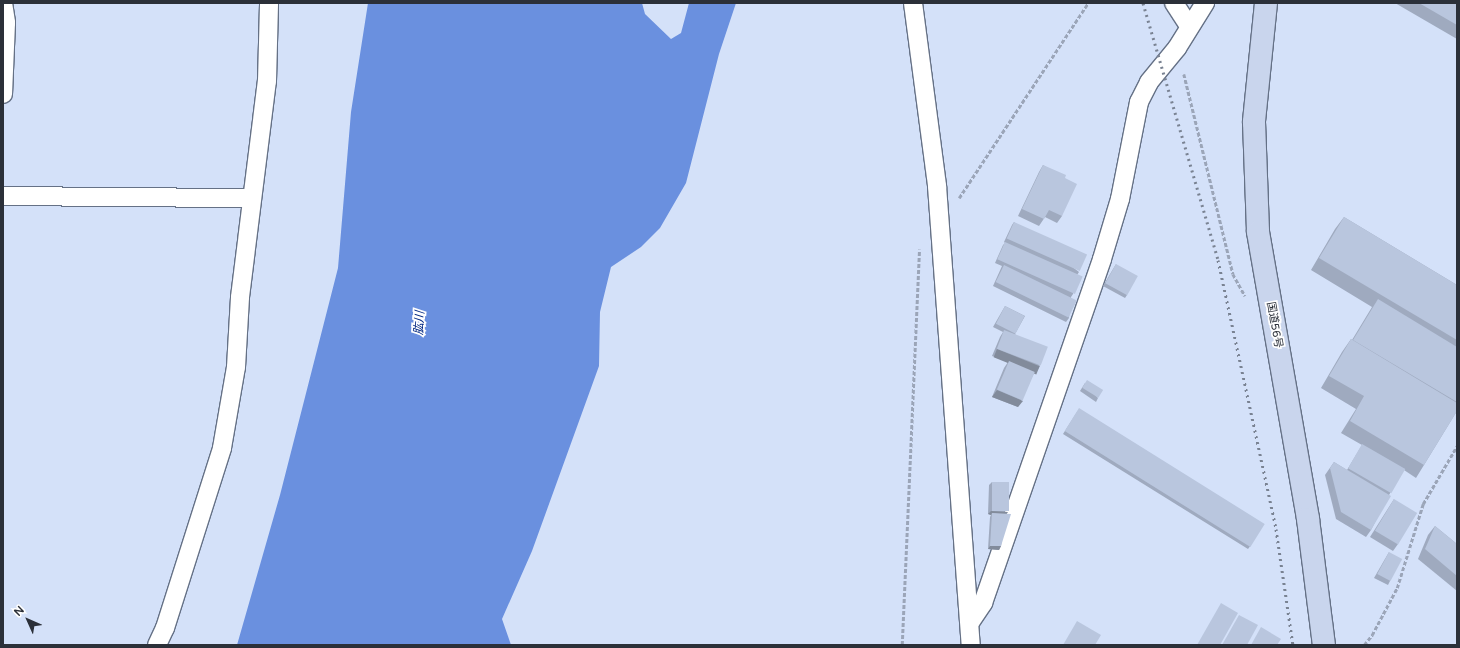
<!DOCTYPE html>
<html>
<head>
<meta charset="utf-8">
<style>
  body { margin:0 }
  #map { position:relative; width:1460px; height:648px; overflow:hidden; background:#d4e1f9; font-family:"Varela Round","Noto Sans JP",sans-serif }
  div>[style] { position:absolute }
  [style*='--x'] { left:calc(var(--x)*1px); top:calc(var(--y)*1px); width:calc(var(--w)*1px); rotate:calc(var(--a)*1deg) }
  .water>* { inset:0; background:#6a90df }
  .path>* { height:2.5px; margin-top:-1.25px; transform-origin:0; background:repeating-linear-gradient(90deg,#9ba5b8 0 4px,transparent 0 6px) }
  .roads { filter:drop-shadow(1px 0 #657186) drop-shadow(-1px 0 #657186) drop-shadow(0 1px #657186) drop-shadow(0 -1px #657186) }
  .street>* { height:18px; margin:-9px; padding:0 9px; transform-origin:9px; border-radius:9px; background:#fff }
  .highway>* { height:22px; margin:-11px; padding:0 11px; transform-origin:11px; border-radius:11px; background:#c9d5ed }
  .rail>* { height:3px; margin-top:-1.5px; transform-origin:0; background:repeating-linear-gradient(90deg,#798292 0 2px,transparent 0 6px) }
  .wall>* { inset:0; background:#9faabf }
  .shaded-wall>* { inset:0; background:#828b9b; transform-origin:0 0 }
  .building>* { inset:0; background:#b9c6de; transform-origin:0 0 }
  span { translate:-50% -50%; white-space:nowrap; text-align:center; line-height:1.15; -webkit-text-stroke:3.5px #fff; paint-order:stroke }
  .street-label { font-size:11px; color:#2b3039 }
  .water-label { font-size:12px; color:#062b84; font-style:italic }
  .frame { position:absolute; inset:0; border:4px solid #2b3039; pointer-events:none }
  .north { position:absolute; left:8px; top:600px; width:40px; height:40px; -webkit-text-stroke:3px #fff; paint-order:stroke; rotate:315deg; font-size:11px; font-weight:700; line-height:16px; text-align:center; color:#2b3039 }
  .north::after { content:''; display:block; margin:auto; width:14px; height:18px; background:#2b3039; clip-path:polygon(50% 0,100% 100%,50% 72%,0 100%) }
</style>
</head>
<body>
<div id="map">
  <div class="water">
    <i style="clip-path:polygon(368px 3px,642px 3px,645px 14px,671px 39px,681px 33px,689px 3px,736px 3px,719px 54px,686px 183px,660px 228px,641px 247px,611px 267px,600px 312px,599px 366px,532px 551px,502px 619px,511px 645px,237px 645px,280px 495px,338px 268px,351px 112px)"></i>
  </div>
  <div class="path">
    <i style="--x:1184;--y:74;--w:206;--a:76.2"></i>
    <i style="--x:1233;--y:274;--w:25;--a:61"></i>
    <i style="--x:959;--y:198;--w:234;--a:-56.5"></i>
    <i style="--x:902;--y:645;--w:396;--a:-87.5"></i>
    <i style="--x:1364;--y:645;--w:13;--a:-51"></i>
    <i style="--x:1372;--y:635;--w:53;--a:-62"></i>
    <i style="--x:1397;--y:588;--w:88;--a:-72.8"></i>
    <i style="--x:1423;--y:504;--w:67;--a:-59.6"></i>
  </div>
  <div class="roads">
    <div class="street">
      <i style="--x:3;--y:3;--w:20;--a:81"></i>
      <i style="--x:6;--y:23;--w:71;--a:92.4"></i>
      <i style="--x:913;--y:3;--w:185;--a:82.5"></i>
      <i style="--x:937;--y:186;--w:460;--a:85.8"></i>
      <i style="--x:1174;--y:3;--w:27;--a:57"></i>
      <i style="--x:3;--y:196;--w:248;--a:0.5"></i>
      <i style="--x:971;--y:621;--w:22;--a:-56"></i>
      <i style="--x:983;--y:603;--w:364;--a:-70.9"></i>
      <i style="--x:1102;--y:259;--w:63;--a:-73.3"></i>
      <i style="--x:1120;--y:199;--w:99;--a:-78.9"></i>
      <i style="--x:1139;--y:102;--w:22;--a:-63"></i>
      <i style="--x:1149;--y:82;--w:44;--a:-50.5"></i>
      <i style="--x:1177;--y:48;--w:53;--a:-58.1"></i>
      <i style="--x:157;--y:645;--w:19;--a:-65"></i>
      <i style="--x:165;--y:628;--w:189;--a:-72.4"></i>
      <i style="--x:222;--y:448;--w:82;--a:-80.2"></i>
      <i style="--x:236;--y:367;--w:70;--a:-86.7"></i>
      <i style="--x:240;--y:297;--w:218;--a:-82.9"></i>
      <i style="--x:267;--y:81;--w:78;--a:-88.5"></i>
    </div>
    <div class="highway">
      <i style="--x:1266;--y:3;--w:120;--a:95.8"></i>
      <i style="--x:1254;--y:122;--w:110;--a:87.9"></i>
      <i style="--x:1258;--y:232;--w:291;--a:80.1"></i>
      <i style="--x:1308;--y:519;--w:127;--a:82.8"></i>
    </div>
  </div>
  <div class="rail">
    <i style="--x:1143;--y:3;--w:268;--a:73.7"></i>
    <i style="--x:1218;--y:260;--w:275;--a:77.8"></i>
    <i style="--x:1276;--y:529;--w:117;--a:81.7"></i>
  </div>
  <div class="wall">
    <i style="clip-path:polygon(1395px 3px,1457px 3px,1457px 39px)"></i>
    <i style="clip-path:polygon(1043px 165px,1065px 178px,1062px 216px,1057px 223px,1045px 217px,1039px 226px,1018px 216px,1039px 172px)"></i>
    <i style="clip-path:polygon(1344px 217px,1457px 285px,1457px 411px,1424px 465px,1416px 478px,1404px 470px,1389px 495px,1371px 530px,1366px 537px,1336px 519px,1325px 475px,1334px 462px,1347px 470px,1362px 445px,1341px 433px,1356px 409px,1321px 388px,1342px 352px,1351px 339px,1352px 340px,1372px 307px,1311px 270px,1335px 229px)"></i>
    <i style="clip-path:polygon(1014px 222px,1079px 272px,1077px 275px,1073px 294px,1071px 297px,1069px 318px,1066px 322px,993px 286px,1002px 266px,995px 263px,1003px 245px,1005px 243px,1004px 242px,1012px 225px)"></i>
    <i style="clip-path:polygon(1116px 264px,1127px 295px,1125px 298px,1103px 286px)"></i>
    <i style="clip-path:polygon(1005px 306px,1025px 316px,1015px 334px,1040px 366px,1036px 373px,1034px 373px,1018px 407px,992px 397px,1004px 368px,1008px 362px,992px 356px,1000px 337px,1003px 332px,993px 327px)"></i>
    <i style="clip-path:polygon(1085px 383px,1098px 398px,1096px 402px,1080px 391px)"></i>
    <i style="clip-path:polygon(1077px 412px,1251px 545px,1248px 549px,1063px 434px)"></i>
    <i style="clip-path:polygon(992px 482px,1006px 514px,1001px 546px,999px 550px,988px 549px,990px 517px,991px 515px,988px 514px,989px 485px)"></i>
    <i style="clip-path:polygon(1394px 499px,1398px 544px,1393px 551px,1370px 537px)"></i>
    <i style="clip-path:polygon(1435px 526px,1457px 544px,1457px 591px,1418px 559px,1428px 535px)"></i>
    <i style="clip-path:polygon(1389px 552px,1390px 581px,1388px 585px,1374px 578px)"></i>
  </div>
  <div class="shaded-wall">
    <i style="left:997px;top:349px;width:46px;height:9px;rotate:22deg"></i>
    <i style="clip-path:polygon(997px 390px,1023px 401px,1018px 407px,992px 397px)"></i>
    <i style="clip-path:polygon(991px 511px,1008px 512px,1006px 515px,992px 513px,991px 515px,988px 514px)"></i>
    <i style="clip-path:polygon(990px 546px,1001px 546px,999px 550px,988px 549px)"></i>
  </div>
  <div class="building">
    <i style="clip-path:polygon(1419px 3px,1457px 3px,1457px 25px)"></i>
    <i style="clip-path:polygon(1043px 165px,1066px 175px,1065px 178px,1077px 184px,1062px 216px,1049px 210px,1044px 219px,1022px 209px)"></i>
    <i style="clip-path:polygon(1344px 217px,1457px 285px,1457px 340px,1319px 258px)"></i>
    <i style="left:1014px;top:222px;width:80px;height:18px;rotate:24deg"></i>
    <i style="left:1005px;top:242px;width:85px;height:19px;rotate:24deg"></i>
    <i style="left:1116px;top:264px;width:25px;height:22px;rotate:29deg"></i>
    <i style="left:1004px;top:265px;width:81px;height:19px;rotate:26deg"></i>
    <i style="clip-path:polygon(1378px 299px,1457px 347px,1457px 402px,1353px 340px)"></i>
    <i style="left:1005px;top:306px;width:22px;height:20px;rotate:27deg"></i>
    <i style="left:1004px;top:330px;width:47px;height:20px;rotate:21deg"></i>
    <i style="clip-path:polygon(1351px 339px,1457px 403px,1457px 411px,1424px 465px,1350px 421px,1364px 396px,1329px 376px)"></i>
    <i style="left:1009px;top:361px;width:28px;height:31px;rotate:23deg"></i>
    <i style="left:1087px;top:380px;width:19px;height:9px;rotate:32deg"></i>
    <i style="left:1079px;top:408px;width:219px;height:27px;rotate:32deg"></i>
    <i style="left:1362px;top:444px;width:50px;height:28px;rotate:30deg"></i>
    <i style="clip-path:polygon(1334px 462px,1391px 496px,1371px 530px,1341px 512px,1330px 468px)"></i>
    <i style="left:992px;top:482px;width:17px;height:29px"></i>
    <i style="left:1394px;top:499px;width:27px;height:37px;rotate:31deg"></i>
    <i style="clip-path:polygon(992px 513px,1011px 514px,1001px 546px,990px 546px)"></i>
    <i style="clip-path:polygon(1435px 526px,1457px 544px,1457px 576px,1425px 549px)"></i>
    <i style="left:1389px;top:552px;width:15px;height:25px;rotate:28deg"></i>
    <i style="clip-path:polygon(1221px 603px,1238px 613px,1220px 645px,1197px 645px)"></i>
    <i style="clip-path:polygon(1239px 615px,1258px 625px,1247px 645px,1222px 645px)"></i>
    <i style="clip-path:polygon(1077px 621px,1101px 635px,1095px 645px,1063px 645px)"></i>
    <i style="clip-path:polygon(1261px 627px,1281px 639px,1277px 645px,1251px 645px)"></i>
  </div>
  <div class="street-label">
    <span style="left:1274px;top:325px;rotate:80deg">国道56号</span>
  </div>
  <div class="water-label">
    <span style="left:420px;top:323px;rotate:-86deg">肱川</span>
  </div>
  <div class="frame"></div>
  <div class="north">N</div>
</div>
</body>
</html>
